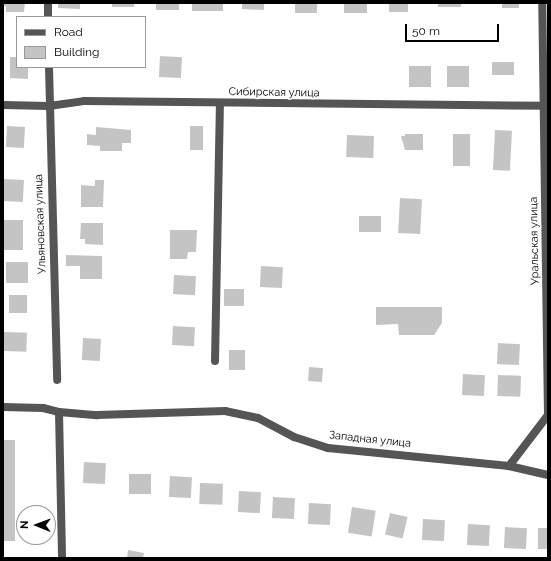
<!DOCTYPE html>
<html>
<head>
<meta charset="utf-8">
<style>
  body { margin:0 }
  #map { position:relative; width:551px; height:561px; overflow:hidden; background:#fff; font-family:Raleway,sans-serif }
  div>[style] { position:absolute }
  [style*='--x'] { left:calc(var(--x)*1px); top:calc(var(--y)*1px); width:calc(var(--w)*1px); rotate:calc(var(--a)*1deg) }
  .building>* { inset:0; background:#c4c4c4; transform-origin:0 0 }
  .minor>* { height:8px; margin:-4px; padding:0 4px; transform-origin:4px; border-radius:4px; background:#555 }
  span { translate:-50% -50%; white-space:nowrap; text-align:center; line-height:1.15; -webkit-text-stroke:3px #fff; paint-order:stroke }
  .street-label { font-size:11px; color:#000 }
  .frame { position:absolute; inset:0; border:4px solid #000; pointer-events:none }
  .legend { position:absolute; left:16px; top:16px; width:130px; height:52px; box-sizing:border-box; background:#fff; border:1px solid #999; margin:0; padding:5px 7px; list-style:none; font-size:12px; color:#000 }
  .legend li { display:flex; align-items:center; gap:8px; height:20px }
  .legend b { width:20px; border:1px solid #999 }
  .north { position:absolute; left:16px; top:505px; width:40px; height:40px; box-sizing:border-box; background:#fff; border:1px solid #999; border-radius:50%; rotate:271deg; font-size:11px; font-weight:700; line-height:16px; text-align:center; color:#000 }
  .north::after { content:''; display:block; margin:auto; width:14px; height:18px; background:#000; clip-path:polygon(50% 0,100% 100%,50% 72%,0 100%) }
  .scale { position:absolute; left:405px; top:24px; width:94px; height:18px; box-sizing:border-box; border:2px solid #000; border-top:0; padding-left:5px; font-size:12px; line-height:14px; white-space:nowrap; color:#000; -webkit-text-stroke:3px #fff; paint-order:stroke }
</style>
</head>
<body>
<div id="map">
  <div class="building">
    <i style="clip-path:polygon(3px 3px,25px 3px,24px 12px,6px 12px,6px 6px,3px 6px)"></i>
    <i style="clip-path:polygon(58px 3px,80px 3px,80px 9px,58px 8px)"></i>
    <i style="left:112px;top:3px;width:22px;height:4px"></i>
    <i style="left:156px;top:3px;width:23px;height:7px"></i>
    <i style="left:192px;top:3px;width:31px;height:8px"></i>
    <i style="clip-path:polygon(242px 3px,264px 3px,264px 10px,242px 9px)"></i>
    <i style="left:295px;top:3px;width:22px;height:10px"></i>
    <i style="left:344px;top:3px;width:23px;height:10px"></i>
    <i style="left:389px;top:3px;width:19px;height:9px"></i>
    <i style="left:438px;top:3px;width:23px;height:4px"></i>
    <i style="left:502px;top:3px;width:17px;height:5px"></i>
    <i style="left:160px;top:56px;width:22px;height:21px;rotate:3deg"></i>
    <i style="clip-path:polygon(10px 57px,17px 57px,17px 67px,28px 67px,28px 79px,10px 78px)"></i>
    <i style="left:492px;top:62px;width:22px;height:13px"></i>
    <i style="left:409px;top:66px;width:22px;height:21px"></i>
    <i style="left:447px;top:66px;width:22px;height:21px"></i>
    <i style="left:7px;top:126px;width:18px;height:21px;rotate:3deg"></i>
    <i style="left:190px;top:126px;width:13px;height:24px"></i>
    <i style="clip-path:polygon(96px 127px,131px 130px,131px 143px,122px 143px,122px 151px,100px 151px,100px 146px,87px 145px,87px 134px,96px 135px)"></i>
    <i style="left:495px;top:130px;width:17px;height:40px;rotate:3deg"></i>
    <i style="clip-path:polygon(405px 134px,423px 134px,423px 150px,405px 150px,401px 136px,405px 136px)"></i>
    <i style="left:453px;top:134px;width:17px;height:32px"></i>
    <i style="left:347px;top:135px;width:27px;height:22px;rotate:2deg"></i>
    <i style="left:3px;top:179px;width:21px;height:22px;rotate:3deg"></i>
    <i style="clip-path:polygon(95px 180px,104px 180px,103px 207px,81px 207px,81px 185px,95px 186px)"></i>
    <i style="left:400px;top:198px;width:22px;height:35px;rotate:3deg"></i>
    <i style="left:359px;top:216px;width:22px;height:16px"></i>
    <i style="left:3px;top:220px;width:20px;height:30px"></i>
    <i style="clip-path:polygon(81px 223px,103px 223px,103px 245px,85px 244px,85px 239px,80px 239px)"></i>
    <i style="clip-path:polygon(170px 230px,197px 230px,196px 252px,188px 252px,187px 259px,170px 259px)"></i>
    <i style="clip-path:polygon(66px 255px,102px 256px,102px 279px,80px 279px,80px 266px,66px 266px)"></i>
    <i style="left:6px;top:262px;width:22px;height:21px"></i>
    <i style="left:261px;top:266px;width:22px;height:21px;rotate:3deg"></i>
    <i style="left:174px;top:275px;width:22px;height:19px;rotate:3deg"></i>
    <i style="left:224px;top:289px;width:20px;height:17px"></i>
    <i style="left:9px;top:295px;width:18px;height:18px"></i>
    <i style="clip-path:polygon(376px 307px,442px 307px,442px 323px,434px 335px,399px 335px,398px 324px,376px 325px)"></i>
    <i style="left:173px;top:326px;width:22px;height:19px;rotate:3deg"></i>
    <i style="left:4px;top:332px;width:23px;height:19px;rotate:2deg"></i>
    <i style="left:83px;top:338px;width:18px;height:22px;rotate:3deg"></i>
    <i style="left:498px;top:343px;width:22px;height:21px;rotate:3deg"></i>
    <i style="left:229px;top:350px;width:16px;height:20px"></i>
    <i style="left:309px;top:367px;width:14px;height:14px;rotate:4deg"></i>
    <i style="left:463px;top:374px;width:22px;height:21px;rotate:3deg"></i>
    <i style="left:498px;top:375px;width:23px;height:21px;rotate:2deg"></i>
    <i style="left:3px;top:440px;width:12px;height:101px"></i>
    <i style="left:84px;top:462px;width:22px;height:21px;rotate:3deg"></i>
    <i style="left:129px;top:474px;width:22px;height:20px"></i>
    <i style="left:170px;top:476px;width:22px;height:21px;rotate:3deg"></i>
    <i style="left:200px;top:483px;width:23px;height:21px;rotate:2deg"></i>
    <i style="left:239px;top:491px;width:22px;height:21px;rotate:3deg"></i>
    <i style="left:273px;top:497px;width:22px;height:21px;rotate:3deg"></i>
    <i style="left:309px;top:503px;width:22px;height:21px;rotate:3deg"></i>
    <i style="left:352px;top:507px;width:24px;height:26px;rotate:9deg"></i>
    <i style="left:390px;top:513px;width:18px;height:22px;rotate:13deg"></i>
    <i style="left:423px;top:519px;width:22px;height:21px;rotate:3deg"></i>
    <i style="left:468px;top:524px;width:22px;height:21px;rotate:3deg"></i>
    <i style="left:505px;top:527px;width:22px;height:21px;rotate:3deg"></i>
    <i style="left:538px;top:528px;width:10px;height:21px"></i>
    <i style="clip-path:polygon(128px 550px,144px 553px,143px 558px,127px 558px)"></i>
  </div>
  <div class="minor">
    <i style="--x:48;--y:3;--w:14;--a:90"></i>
    <i style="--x:49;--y:67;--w:313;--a:88.5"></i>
    <i style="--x:3;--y:105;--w:46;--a:1.2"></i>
    <i style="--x:49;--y:106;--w:35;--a:-8"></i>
    <i style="--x:84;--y:101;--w:461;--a:0.6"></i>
    <i style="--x:215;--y:361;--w:258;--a:-88.9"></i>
    <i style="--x:3;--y:407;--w:40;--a:1.4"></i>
    <i style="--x:43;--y:408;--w:16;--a:14"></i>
    <i style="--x:59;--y:412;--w:38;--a:5"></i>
    <i style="--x:97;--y:415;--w:128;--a:-1.8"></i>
    <i style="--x:225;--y:411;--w:34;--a:12"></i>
    <i style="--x:258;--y:418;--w:41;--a:27.8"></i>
    <i style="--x:294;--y:437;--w:36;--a:18"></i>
    <i style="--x:328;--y:448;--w:182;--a:5.7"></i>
    <i style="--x:509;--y:466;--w:40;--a:13"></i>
    <i style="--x:59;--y:412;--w:146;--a:88.8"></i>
    <i style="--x:509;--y:466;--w:64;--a:-52.6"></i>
    <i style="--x:548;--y:415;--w:412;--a:-90.8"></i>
  </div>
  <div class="street-label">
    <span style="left:274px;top:93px;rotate:1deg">Сибирская улица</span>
    <span style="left:41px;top:224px;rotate:-92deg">Ульяновская улица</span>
    <span style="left:535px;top:241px;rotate:-91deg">Уральская улица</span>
    <span style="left:370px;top:440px;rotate:6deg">Западная улица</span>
  </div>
  <div class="frame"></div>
  <ul class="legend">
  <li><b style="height:5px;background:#555"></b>Road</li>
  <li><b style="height:11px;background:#c4c4c4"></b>Building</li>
  </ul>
  <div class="north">N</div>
  <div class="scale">50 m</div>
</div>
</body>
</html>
